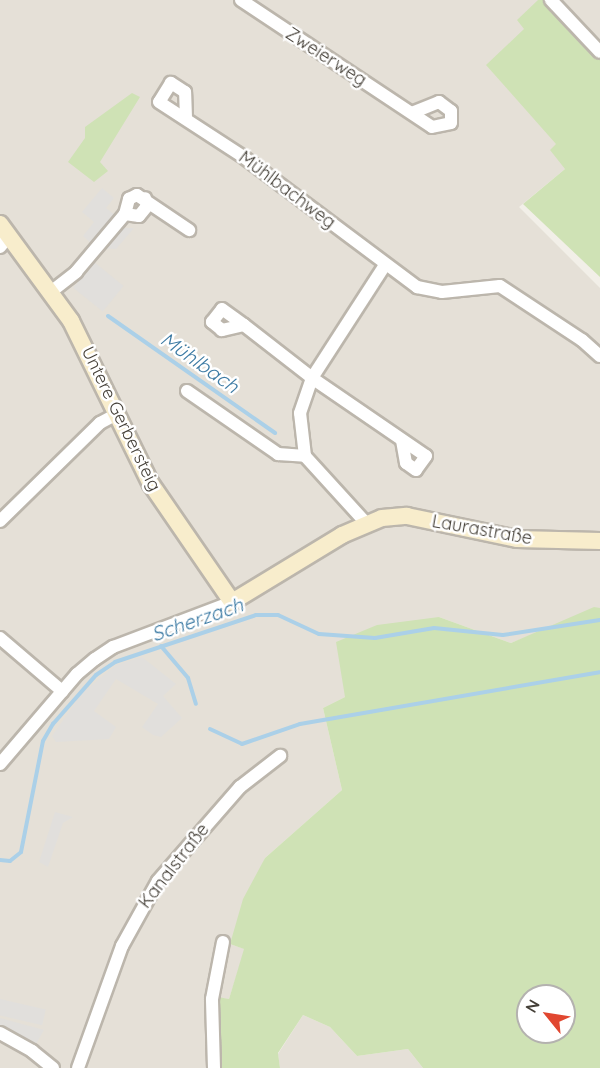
<!DOCTYPE html>
<html>
<head>
<meta charset="utf-8">
<style>
  body { margin:0 }
  #map { position:relative; width:600px; height:1068px; overflow:hidden; background:#f2efe8; font-family:Quicksand,sans-serif }
  div>[style] { position:absolute }
  [style*='--x'] { left:calc(var(--x)*1px); top:calc(var(--y)*1px); width:calc(var(--w)*1px); rotate:calc(var(--a)*1deg) }
  .residential>* { inset:0; background:#e5e0d7 }
  .green>* { inset:0; background:#cfe2b5 }
  .parking>* { inset:0; background:#e1dfdc; transform-origin:0 0 }
  .stream>* { height:4px; margin:-2px; padding:0 2px; transform-origin:2px; border-radius:2px; background:#abd0e8 }
  .roads { filter:drop-shadow(2px 0 #bcb6ac) drop-shadow(-2px 0 #bcb6ac) drop-shadow(0 2px #bcb6ac) drop-shadow(0 -2px #bcb6ac) }
  .street>* { height:12px; margin:-6px; padding:0 6px; transform-origin:6px; border-radius:6px; background:#fff }
  .secondary>* { height:16px; margin:-8px; padding:0 8px; transform-origin:8px; border-radius:8px; background:#f8edcc }
  span { translate:-50% -50%; white-space:nowrap; text-align:center; line-height:1.15; -webkit-text-stroke:5px #fff; paint-order:stroke }
  .street-label { font-size:18px; color:#443f37 }
  .water-label { font-size:20px; color:#3d7ba4; font-style:italic }
  .north { position:absolute; left:516px; top:984px; width:60px; height:60px; box-sizing:border-box; background:#fff; border:2px solid #b4b2af; border-radius:50%; rotate:300deg; font-size:16px; font-weight:700; line-height:24px; text-align:center; color:#443f37 }
  .north::after { content:''; display:block; margin:auto; width:21px; height:27px; background:#e14730; clip-path:polygon(50% 0,100% 100%,50% 72%,0 100%) }
</style>
</head>
<body>
<div id="map">
  <div class="residential">
    <i style="clip-path:polygon(0 0,600px 0,600px 105px,565px 169px,519px 207px,600px 288px,600px 608px,511px 643px,439px 617px,345px 697px,323px 708px,342px 790px,265px 858px,230px 944px,245px 949px,229px 999px,219px 998px,219px 1068px,0 1068px)"></i>
    <i style="clip-path:polygon(303px 1015px,330px 1027px,357px 1056px,408px 1049px,423px 1068px,280px 1068px,278px 1054px)"></i>
  </div>
  <div class="green">
    <i style="clip-path:polygon(538px 0,551px 0,600px 52px,600px 277px,523px 204px,565px 169px,550px 150px,556px 144px,486px 65px,524px 29px,517px 20px)"></i>
    <i style="clip-path:polygon(132px 93px,140px 97px,100px 162px,108px 171px,94px 182px,68px 162px,85px 138px,85px 127px)"></i>
    <i style="clip-path:polygon(evenodd,594px 607px,600px 608px,600px 1068px,423px 1068px,408px 1049px,357px 1056px,330px 1027px,303px 1015px,278px 1053px,280px 1068px,219px 1068px,218px 997px,229px 999px,244px 949px,230px 944px,243px 899px,265px 858px,342px 790px,323px 708px,345px 697px,336px 642px,377px 625px,439px 617px,511px 643px,594px 607px,528px 996px,564px 996px,564px 1032px,528px 1032px,528px 996px)"></i>
  </div>
  <div class="parking">
    <i style="clip-path:polygon(102px 188px,114px 198px,106px 208px,120px 219px,113px 228px,134px 228px,116px 249px,96px 248px,83px 236px,94px 222px,82px 212px)"></i>
    <i style="left:94px;top:262px;width:38px;height:33px;rotate:39deg"></i>
    <i style="clip-path:polygon(142px 657px,176px 684px,163px 696px,182px 718px,161px 737px,153px 735px,142px 727px,158px 704px,116px 679px,94px 711px,116px 727px,109px 739px,56px 742px,52px 736px,82px 693px,116px 665px)"></i>
    <i style="clip-path:polygon(55px 812px,73px 817px,63px 823px,48px 867px,39px 862px)"></i>
    <i style="left:0;top:999px;width:47px;height:16px;rotate:13deg"></i>
    <i style="clip-path:polygon(0 1018px,44px 1030px,32px 1051px,0 1033px)"></i>
  </div>
  <div class="stream">
    <i style="--x:108;--y:316;--w:204;--a:35"></i>
    <i style="--x:161;--y:646;--w:42;--a:49.8"></i>
    <i style="--x:188;--y:678;--w:27;--a:73"></i>
    <i style="--x:210;--y:729;--w:35;--a:25"></i>
    <i style="--x:242;--y:744;--w:61;--a:-19"></i>
    <i style="--x:300;--y:724;--w:304;--a:-9.8"></i>
    <i style="--x:0;--y:860;--w:10;--a:6"></i>
    <i style="--x:10;--y:861;--w:14;--a:-39"></i>
    <i style="--x:21;--y:852;--w:113;--a:-78.8"></i>
    <i style="--x:43;--y:741;--w:20;--a:-60"></i>
    <i style="--x:53;--y:724;--w:65;--a:-48.7"></i>
    <i style="--x:96;--y:675;--w:23;--a:-34"></i>
    <i style="--x:115;--y:662;--w:149;--a:-18.4"></i>
    <i style="--x:256;--y:615;--w:22;--a:0"></i>
    <i style="--x:278;--y:615;--w:45;--a:24.9"></i>
    <i style="--x:319;--y:634;--w:56;--a:4.1"></i>
    <i style="--x:375;--y:638;--w:60;--a:-9.6"></i>
    <i style="--x:434;--y:628;--w:69;--a:5.8"></i>
    <i style="--x:503;--y:635;--w:98;--a:-8.8"></i>
  </div>
  <div class="roads">
    <div class="street">
      <i style="--x:241;--y:0;--w:229;--a:33.6"></i>
      <i style="--x:432;--y:127;--w:19;--a:-12"></i>
      <i style="--x:451;--y:123;--w:12;--a:-90"></i>
      <i style="--x:451;--y:111;--w:15;--a:-143"></i>
      <i style="--x:439;--y:102;--w:29;--a:158"></i>
      <i style="--x:551;--y:0;--w:71;--a:46.7"></i>
      <i style="--x:186;--y:118;--w:26;--a:-92"></i>
      <i style="--x:185;--y:92;--w:17;--a:-147"></i>
      <i style="--x:171;--y:83;--w:22;--a:122"></i>
      <i style="--x:159;--y:102;--w:99;--a:33"></i>
      <i style="--x:242;--y:156;--w:219;--a:36.8"></i>
      <i style="--x:417;--y:287;--w:25;--a:11"></i>
      <i style="--x:442;--y:292;--w:58;--a:-5.9"></i>
      <i style="--x:500;--y:286;--w:98;--a:33.4"></i>
      <i style="--x:582;--y:340;--w:24;--a:42"></i>
      <i style="--x:125;--y:214;--w:14;--a:8"></i>
      <i style="--x:139;--y:216;--w:13;--a:-51"></i>
      <i style="--x:147;--y:206;--w:8;--a:-104"></i>
      <i style="--x:0;--y:247;--w:13;--a:-51"></i>
      <i style="--x:52;--y:291;--w:31;--a:-38"></i>
      <i style="--x:76;--y:272;--w:76;--a:-49.8"></i>
      <i style="--x:125;--y:214;--w:16;--a:-75"></i>
      <i style="--x:129;--y:199;--w:9;--a:-27"></i>
      <i style="--x:137;--y:195;--w:63;--a:33.9"></i>
      <i style="--x:244;--y:325;--w:23;--a:167"></i>
      <i style="--x:222;--y:330;--w:13;--a:-141"></i>
      <i style="--x:212;--y:322;--w:16;--a:-52"></i>
      <i style="--x:222;--y:309;--w:27;--a:36"></i>
      <i style="--x:244;--y:325;--w:86;--a:37.9"></i>
      <i style="--x:312;--y:378;--w:138;--a:34.4"></i>
      <i style="--x:426;--y:456;--w:17;--a:126"></i>
      <i style="--x:416;--y:470;--w:12;--a:-145"></i>
      <i style="--x:406;--y:463;--w:23;--a:-100"></i>
      <i style="--x:187;--y:391;--w:111;--a:34.7"></i>
      <i style="--x:278;--y:454;--w:27;--a:4"></i>
      <i style="--x:0;--y:521;--w:140;--a:-44.4"></i>
      <i style="--x:100;--y:423;--w:17;--a:-28"></i>
      <i style="--x:366;--y:523;--w:91;--a:-132.3"></i>
      <i style="--x:305;--y:456;--w:43;--a:-96.6"></i>
      <i style="--x:300;--y:413;--w:37;--a:-71"></i>
      <i style="--x:312;--y:378;--w:135;--a:-57.1"></i>
      <i style="--x:0;--y:638;--w:82;--a:40.5"></i>
      <i style="--x:0;--y:764;--w:118;--a:-49.5"></i>
      <i style="--x:77;--y:674;--w:23;--a:-40"></i>
      <i style="--x:95;--y:659;--w:22;--a:-34"></i>
      <i style="--x:113;--y:647;--w:127;--a:-20.7"></i>
      <i style="--x:0;--y:1033;--w:37;--a:29"></i>
      <i style="--x:32;--y:1051;--w:27;--a:39"></i>
      <i style="--x:78;--y:1068;--w:130;--a:-70.2"></i>
      <i style="--x:122;--y:946;--w:74;--a:-61"></i>
      <i style="--x:158;--y:881;--w:125;--a:-48.9"></i>
      <i style="--x:240;--y:787;--w:51;--a:-37.8"></i>
      <i style="--x:214;--y:1068;--w:69;--a:-91.7"></i>
      <i style="--x:212;--y:999;--w:58;--a:-79.1"></i>
    </div>
    <div class="secondary">
      <i style="--x:0;--y:224;--w:120;--a:53.8"></i>
      <i style="--x:71;--y:321;--w:182;--a:63.9"></i>
      <i style="--x:151;--y:484;--w:143;--a:55.5"></i>
      <i style="--x:232;--y:602;--w:129;--a:-31.3"></i>
      <i style="--x:342;--y:535;--w:43;--a:-23"></i>
      <i style="--x:382;--y:518;--w:25;--a:-5"></i>
      <i style="--x:407;--y:516;--w:112;--a:11.8"></i>
      <i style="--x:517;--y:539;--w:83;--a:1.4"></i>
    </div>
  </div>
  <div class="street-label">
    <span style="left:326px;top:57px;rotate:33deg">Zweierweg</span>
    <span style="left:287px;top:190px;rotate:37deg">Mühlbachweg</span>
    <span style="left:121px;top:419px;rotate:64deg">Untere Gerbersteig</span>
    <span style="left:482px;top:530px;rotate:10deg">Laurastraße</span>
    <span style="left:174px;top:866px;rotate:-52deg">Kanalstraße</span>
  </div>
  <div class="water-label">
    <span style="left:200px;top:362px;rotate:35deg">Mühlbach</span>
    <span style="left:197px;top:619px;rotate:-19deg">Scherzach</span>
  </div>
  <div class="north">N</div>
</div>
</body>
</html>
